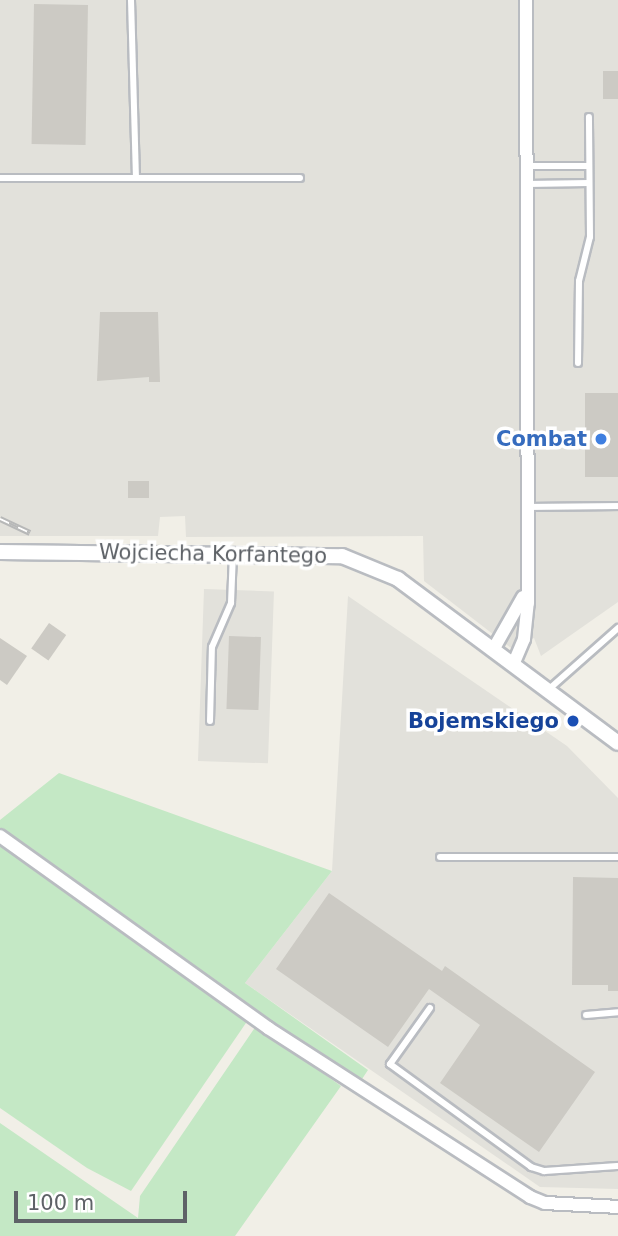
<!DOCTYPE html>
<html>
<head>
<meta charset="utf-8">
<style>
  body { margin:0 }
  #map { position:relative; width:618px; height:1236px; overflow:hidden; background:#f1efe7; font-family:"DejaVu Sans",sans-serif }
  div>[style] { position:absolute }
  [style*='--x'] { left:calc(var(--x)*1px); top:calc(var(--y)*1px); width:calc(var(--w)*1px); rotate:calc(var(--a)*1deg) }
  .industrial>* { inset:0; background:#e2e1db; transform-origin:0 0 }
  .green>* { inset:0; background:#c4e8c5 }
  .building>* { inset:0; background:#cccac4; transform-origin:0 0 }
  .roads { filter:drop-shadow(2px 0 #b9bcc1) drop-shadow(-2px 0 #b9bcc1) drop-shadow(0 2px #b9bcc1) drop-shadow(0 -2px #b9bcc1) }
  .service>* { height:6px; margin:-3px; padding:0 3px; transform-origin:3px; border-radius:3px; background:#fff }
  .minor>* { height:12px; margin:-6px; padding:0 6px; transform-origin:6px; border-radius:6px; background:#fff }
  .tertiary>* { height:14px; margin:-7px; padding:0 7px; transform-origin:7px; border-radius:7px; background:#fff }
  .rail>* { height:6px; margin-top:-3px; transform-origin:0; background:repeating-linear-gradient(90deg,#fff 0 10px,#b7b8b8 0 20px); box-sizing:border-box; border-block:2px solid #b7b8b8 }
  .dots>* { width:19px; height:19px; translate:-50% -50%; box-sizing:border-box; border:4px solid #fff; border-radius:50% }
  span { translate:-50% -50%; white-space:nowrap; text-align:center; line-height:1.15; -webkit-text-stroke:7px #fff; paint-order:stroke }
  .shop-label { font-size:21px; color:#366cbe; font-weight:700 }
  .right { translate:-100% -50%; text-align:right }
  .street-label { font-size:21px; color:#5e6267 }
  .transit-label { font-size:21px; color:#164399; font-weight:700 }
  .scale { position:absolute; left:14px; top:1191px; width:173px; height:32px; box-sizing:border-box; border:4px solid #5e6267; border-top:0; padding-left:9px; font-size:21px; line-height:24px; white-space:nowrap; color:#5e6267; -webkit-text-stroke:5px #fff; paint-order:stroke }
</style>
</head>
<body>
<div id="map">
  <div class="industrial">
    <i style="clip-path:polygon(0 0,618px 0,618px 602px,541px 656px,534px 638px,511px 648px,424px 581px,423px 536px,186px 537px,185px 516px,160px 517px,158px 536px,0 536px)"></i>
    <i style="left:204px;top:589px;width:70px;height:172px;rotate:2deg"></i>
    <i style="clip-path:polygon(348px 596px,567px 746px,618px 798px,618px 1189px,540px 1187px,245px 983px,332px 871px)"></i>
  </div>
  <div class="green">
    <i style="clip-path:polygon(59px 773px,332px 871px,245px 983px,368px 1070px,358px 1085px,0 833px,0 820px)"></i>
    <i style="clip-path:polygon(0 843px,248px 1020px,131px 1191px,87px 1168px,0 1108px)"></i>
    <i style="clip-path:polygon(256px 1026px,341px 1086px,235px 1236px,0 1236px,0 1123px,138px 1218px,140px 1196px)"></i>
  </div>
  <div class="building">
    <i style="left:34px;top:4px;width:54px;height:140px;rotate:1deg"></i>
    <i style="left:603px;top:71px;width:15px;height:28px"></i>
    <i style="clip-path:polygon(100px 312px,158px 312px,160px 382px,149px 382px,149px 377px,97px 381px)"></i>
    <i style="left:585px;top:393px;width:33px;height:84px"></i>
    <i style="left:128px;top:481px;width:21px;height:17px"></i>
    <i style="left:49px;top:623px;width:21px;height:31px;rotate:35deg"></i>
    <i style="left:229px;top:636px;width:32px;height:73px;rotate:2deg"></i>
    <i style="clip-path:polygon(0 638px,27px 656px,7px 685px,0 680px)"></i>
    <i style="clip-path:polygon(573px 877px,618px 878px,618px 991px,608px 991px,608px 985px,572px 985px)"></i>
    <i style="clip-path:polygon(329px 893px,442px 971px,445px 966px,595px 1072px,539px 1152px,440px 1083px,480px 1025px,429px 989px,388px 1047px,276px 969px)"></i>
  </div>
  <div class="roads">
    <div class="service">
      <i style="--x:131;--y:0;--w:178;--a:88.4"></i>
      <i style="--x:528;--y:166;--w:61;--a:0"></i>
      <i style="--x:0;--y:178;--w:300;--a:0"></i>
      <i style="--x:527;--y:184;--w:62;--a:-0.9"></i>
      <i style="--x:578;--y:363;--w:82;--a:-89.3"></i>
      <i style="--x:579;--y:281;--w:45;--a:-76"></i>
      <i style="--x:590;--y:237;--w:120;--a:-90.5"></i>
      <i style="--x:529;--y:507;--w:89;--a:-0.6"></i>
      <i style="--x:548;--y:690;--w:94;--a:-41.5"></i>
      <i style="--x:210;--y:721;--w:74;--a:-88.5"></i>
      <i style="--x:212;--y:647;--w:48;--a:-66.6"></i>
      <i style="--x:231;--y:603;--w:49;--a:-87.7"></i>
      <i style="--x:440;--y:857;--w:178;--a:0"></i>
      <i style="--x:430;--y:1008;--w:69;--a:125.5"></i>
      <i style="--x:390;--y:1064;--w:175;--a:36.1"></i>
      <i style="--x:531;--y:1167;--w:14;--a:17"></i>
      <i style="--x:544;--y:1171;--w:74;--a:-3.9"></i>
      <i style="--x:586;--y:1015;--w:32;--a:-5"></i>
    </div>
    <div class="minor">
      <i style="--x:493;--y:650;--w:61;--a:-60.5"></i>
      <i style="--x:513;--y:665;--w:28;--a:-67"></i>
      <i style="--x:524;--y:639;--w:36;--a:-84"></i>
      <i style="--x:528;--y:603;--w:603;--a:-90.19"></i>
      <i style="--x:0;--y:836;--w:330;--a:35.6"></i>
      <i style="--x:268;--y:1028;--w:312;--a:32.8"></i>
      <i style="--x:530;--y:1197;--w:16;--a:22"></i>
      <i style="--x:545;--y:1203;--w:73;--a:3.1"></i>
    </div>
    <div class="tertiary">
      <i style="--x:0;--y:552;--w:342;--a:0.7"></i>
      <i style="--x:342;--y:556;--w:61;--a:22.3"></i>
      <i style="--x:398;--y:579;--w:274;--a:36.7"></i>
    </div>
  </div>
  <div class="rail">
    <i style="--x:0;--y:519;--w:33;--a:25"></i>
  </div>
  <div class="dots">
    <i style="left:601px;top:439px;background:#3f7fe0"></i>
    <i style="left:573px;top:721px;background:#1a4fb4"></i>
  </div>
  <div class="shop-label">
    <span class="right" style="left:587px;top:439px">Combat</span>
  </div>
  <div class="street-label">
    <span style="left:213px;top:554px;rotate:1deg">Wojciecha Korfantego</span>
  </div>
  <div class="transit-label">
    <span class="right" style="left:559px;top:721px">Bojemskiego</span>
  </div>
  <div class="scale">100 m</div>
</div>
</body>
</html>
